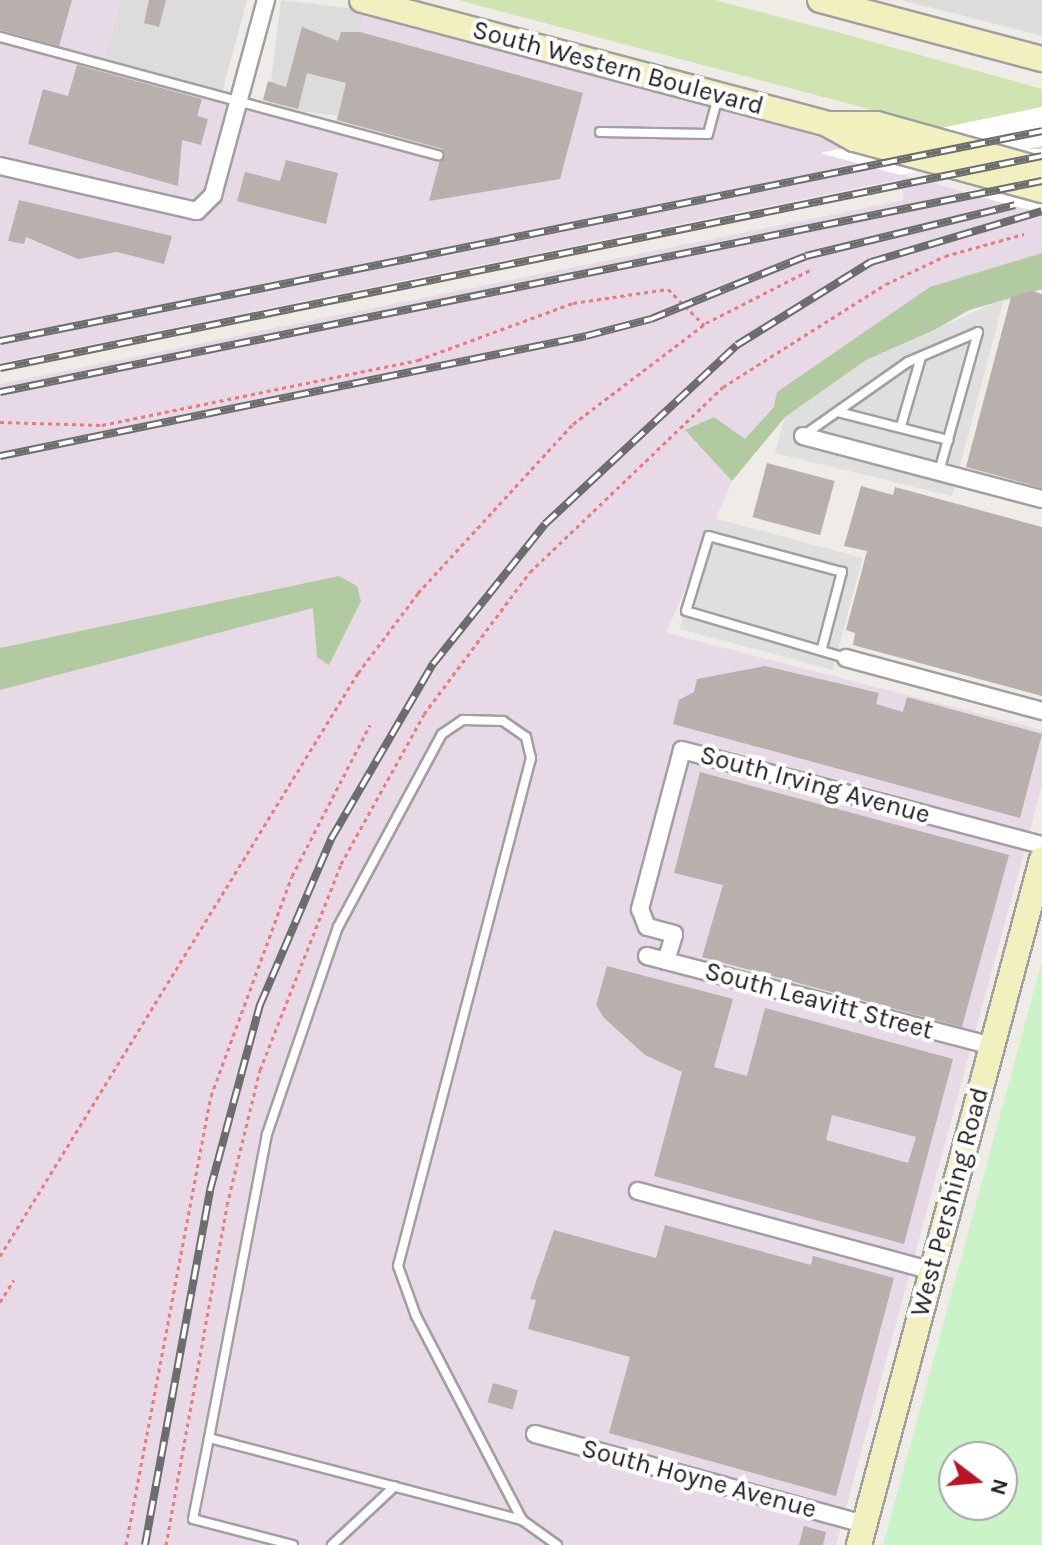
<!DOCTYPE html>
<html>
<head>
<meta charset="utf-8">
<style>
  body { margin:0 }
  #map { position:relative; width:1042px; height:1545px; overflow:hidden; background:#efebe6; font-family:Karla,sans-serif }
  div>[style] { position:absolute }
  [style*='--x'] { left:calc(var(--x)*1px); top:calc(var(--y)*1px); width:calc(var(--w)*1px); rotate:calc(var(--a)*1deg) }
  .residential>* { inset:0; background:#dddcdc; transform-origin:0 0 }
  .industrial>* { inset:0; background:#e7d9e6 }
  .grass>* { inset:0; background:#d0e4b1 }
  .forest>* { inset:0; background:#b1ca9f }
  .park>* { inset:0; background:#caf4c8 }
  .parking>* { inset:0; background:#dfdfdf; transform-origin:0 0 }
  .pier>* { inset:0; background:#fff; transform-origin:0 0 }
  .building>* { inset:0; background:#b8b0ac; transform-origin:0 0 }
  .path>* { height:3px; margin-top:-1.5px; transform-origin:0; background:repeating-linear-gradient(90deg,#ec7a7b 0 4px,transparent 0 8px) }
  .roads { filter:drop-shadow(2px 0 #a0a0a0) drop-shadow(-2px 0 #a0a0a0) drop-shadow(0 2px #a0a0a0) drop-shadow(0 -2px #a0a0a0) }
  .lane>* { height:8px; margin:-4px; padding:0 4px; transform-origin:4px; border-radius:4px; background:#fff }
  .street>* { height:16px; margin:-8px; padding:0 8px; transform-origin:8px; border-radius:8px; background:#fff }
  .secondary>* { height:24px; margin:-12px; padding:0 12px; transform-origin:12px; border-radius:12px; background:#f3f0c0 }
  .rail>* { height:8px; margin-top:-4px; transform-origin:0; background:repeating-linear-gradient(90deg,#fff 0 15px,#6d6d6d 0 30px); box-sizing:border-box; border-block:2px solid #6d6d6d }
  span { translate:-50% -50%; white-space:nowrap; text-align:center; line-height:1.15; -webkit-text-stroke:8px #fff; paint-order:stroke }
  .street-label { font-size:26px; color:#1f1f1f }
  .north { position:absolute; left:938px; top:1441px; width:80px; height:80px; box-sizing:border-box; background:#fff; border:2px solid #a5a5a5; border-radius:50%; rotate:106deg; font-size:22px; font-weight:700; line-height:32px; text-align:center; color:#1f1f1f }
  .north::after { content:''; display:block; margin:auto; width:28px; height:36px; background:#ba1427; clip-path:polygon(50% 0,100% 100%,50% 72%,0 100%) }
</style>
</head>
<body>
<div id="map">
  <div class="residential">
    <i style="clip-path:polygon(121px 0,247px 0,221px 96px,103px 65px)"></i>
    <i style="left:281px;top:0;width:85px;height:108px;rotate:7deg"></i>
    <i style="clip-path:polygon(901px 0,1042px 0,1042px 36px)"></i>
  </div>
  <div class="industrial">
    <i style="clip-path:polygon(0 0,121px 0,103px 64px,334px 126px,365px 11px,764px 119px,847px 147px,822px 153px,1042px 213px,1042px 290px,969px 310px,866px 360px,785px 417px,732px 481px,666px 633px,1042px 730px,1042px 786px,836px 1545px,0 1545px,0 384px,904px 200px,901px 179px,0 363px)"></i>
  </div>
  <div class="grass">
    <i style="clip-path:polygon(458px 0,714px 0,837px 32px,1042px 89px,1042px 155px)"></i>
  </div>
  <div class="forest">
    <i style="clip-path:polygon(1042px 253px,1042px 289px,969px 310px,785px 417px,732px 481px,685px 430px,714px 417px,745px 439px,774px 407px,777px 392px,930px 287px)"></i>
    <i style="clip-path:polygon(339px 576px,357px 586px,361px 601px,329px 665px,317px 657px,313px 608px,0 690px,0 648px)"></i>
  </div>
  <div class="park">
    <i style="clip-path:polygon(evenodd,1042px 961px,1042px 1545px,883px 1545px,1042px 961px,954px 1457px,1002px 1457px,1002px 1505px,954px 1505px,954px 1457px)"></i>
  </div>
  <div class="parking">
    <i style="clip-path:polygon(1004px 299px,952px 496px,775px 453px,785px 417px,866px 360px)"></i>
    <i style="left:710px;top:517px;width:158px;height:116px;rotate:15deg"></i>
  </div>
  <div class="pier">
    <i style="clip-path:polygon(1042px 107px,1042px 146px,900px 175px,820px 153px)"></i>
    <i style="left:1042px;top:149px;width:22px;height:144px;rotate:90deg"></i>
    <i style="clip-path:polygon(1042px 177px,1042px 213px,962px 192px,999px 185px)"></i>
  </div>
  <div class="building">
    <i style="clip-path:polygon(0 0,72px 0,59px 46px,0 30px)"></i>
    <i style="clip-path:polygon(149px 0,166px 0,159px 27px,144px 23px)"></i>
    <i style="clip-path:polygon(302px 27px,338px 41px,341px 32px,360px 32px,583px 93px,560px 179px,429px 201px,443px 149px,337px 120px,346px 83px,307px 73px,298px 109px,263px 100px,268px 81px,286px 87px)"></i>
    <i style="clip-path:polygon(77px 65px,202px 99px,197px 116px,208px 119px,201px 145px,182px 140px,178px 186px,28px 144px,43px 89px,68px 96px)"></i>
    <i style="clip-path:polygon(286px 160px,338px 173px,326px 224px,237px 201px,245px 172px,280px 181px)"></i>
    <i style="clip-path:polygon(19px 200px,172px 236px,164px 264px,117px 252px,78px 259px,26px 237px,24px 244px,8px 241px)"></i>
    <i style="clip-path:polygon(1033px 291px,1042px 294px,1042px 488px,966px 467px,1011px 297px)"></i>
    <i style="left:767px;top:463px;width:70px;height:56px;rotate:15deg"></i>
    <i style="clip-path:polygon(861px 486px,893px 495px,895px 487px,1042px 527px,1042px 696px,853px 645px,855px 633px,846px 630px,867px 551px,844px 546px)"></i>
    <i style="clip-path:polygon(765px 666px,879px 693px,876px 704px,903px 712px,907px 697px,1042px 734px,1020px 818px,673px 724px,679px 700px,694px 692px,697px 679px)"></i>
    <i style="clip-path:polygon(700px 772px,1009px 855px,962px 1027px,702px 957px,723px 885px,674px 873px)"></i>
    <i style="clip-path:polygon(evenodd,607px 966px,733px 999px,714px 1067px,747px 1076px,765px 1008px,953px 1059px,904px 1244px,654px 1176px,682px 1072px,645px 1055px,604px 1018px,596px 1005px,607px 966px,832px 1115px,916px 1137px,908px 1163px,826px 1140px,832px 1115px)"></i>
    <i style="clip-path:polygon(665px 1225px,811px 1265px,813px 1256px,894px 1278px,836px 1496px,609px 1433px,630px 1357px,528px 1329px,536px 1300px,530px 1299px,554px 1230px,656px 1258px)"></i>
    <i style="left:493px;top:1383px;width:26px;height:20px;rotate:16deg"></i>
    <i style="clip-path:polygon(804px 1526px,826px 1532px,823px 1545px,799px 1545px)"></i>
  </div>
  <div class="path">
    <i style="--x:0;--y:422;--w:102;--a:1.7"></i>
    <i style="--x:102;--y:425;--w:323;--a:-11.6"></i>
    <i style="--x:418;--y:360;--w:165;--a:-20.2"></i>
    <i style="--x:573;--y:303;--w:96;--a:-8.4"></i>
    <i style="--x:668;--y:289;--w:51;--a:45"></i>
    <i style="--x:0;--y:1256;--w:684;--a:-58.45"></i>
    <i style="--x:358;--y:673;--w:100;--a:-53.1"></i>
    <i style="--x:418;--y:593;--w:229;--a:-47.5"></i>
    <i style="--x:573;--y:424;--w:167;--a:-37.2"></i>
    <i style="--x:706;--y:323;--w:117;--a:-27"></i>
    <i style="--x:0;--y:1302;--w:26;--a:-58"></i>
    <i style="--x:126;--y:1545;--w:457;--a:-79.3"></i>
    <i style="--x:211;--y:1096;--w:234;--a:-69.8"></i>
    <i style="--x:292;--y:876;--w:170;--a:-62.7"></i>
    <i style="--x:166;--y:1545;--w:345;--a:-79.8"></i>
    <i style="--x:227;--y:1205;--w:139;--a:-76.3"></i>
    <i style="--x:260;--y:1070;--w:221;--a:-68.5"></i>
    <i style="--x:341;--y:864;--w:171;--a:-61"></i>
    <i style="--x:424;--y:714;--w:177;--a:-53.3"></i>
    <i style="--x:530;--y:572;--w:267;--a:-43.8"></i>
    <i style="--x:723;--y:387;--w:193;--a:-32.3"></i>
    <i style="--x:886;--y:284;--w:65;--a:-25.4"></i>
    <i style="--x:945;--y:256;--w:82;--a:-15.6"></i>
  </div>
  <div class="roads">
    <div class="lane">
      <i style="--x:0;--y:37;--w:454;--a:15.1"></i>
      <i style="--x:600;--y:132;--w:108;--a:1.1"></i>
      <i style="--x:708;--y:134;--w:39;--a:-75"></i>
      <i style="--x:838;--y:412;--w:114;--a:14.3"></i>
      <i style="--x:901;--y:426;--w:72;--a:-73.8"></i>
      <i style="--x:804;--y:435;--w:127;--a:-35.1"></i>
      <i style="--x:908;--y:362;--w:76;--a:-23.2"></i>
      <i style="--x:978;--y:332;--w:145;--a:105.6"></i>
      <i style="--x:822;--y:648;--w:79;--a:-75.3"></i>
      <i style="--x:842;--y:572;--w:138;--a:-164.9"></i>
      <i style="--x:709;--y:536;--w:78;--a:107"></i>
      <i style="--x:686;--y:611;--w:167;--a:16.4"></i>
      <i style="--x:209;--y:1438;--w:309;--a:-79.2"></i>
      <i style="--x:267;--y:1134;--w:219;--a:-71.1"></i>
      <i style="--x:338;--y:927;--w:219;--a:-61.7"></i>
      <i style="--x:442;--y:734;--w:25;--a:-34"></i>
      <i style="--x:463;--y:720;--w:40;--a:1.4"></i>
      <i style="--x:503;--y:721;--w:28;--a:35"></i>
      <i style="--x:526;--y:737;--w:22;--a:77"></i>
      <i style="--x:531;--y:758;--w:525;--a:104.67"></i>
      <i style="--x:398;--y:1266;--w:53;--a:70.2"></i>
      <i style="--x:416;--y:1316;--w:230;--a:62.5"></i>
      <i style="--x:293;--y:1545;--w:103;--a:-165.4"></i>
      <i style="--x:193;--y:1519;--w:83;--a:-78.8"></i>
      <i style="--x:209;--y:1438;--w:324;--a:14.7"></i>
      <i style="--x:522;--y:1520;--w:43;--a:35.5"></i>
      <i style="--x:332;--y:1545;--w:86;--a:-43.1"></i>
    </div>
    <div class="street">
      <i style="--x:0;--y:166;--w:202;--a:12.9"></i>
      <i style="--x:197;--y:211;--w:23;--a:-45"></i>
      <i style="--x:213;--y:195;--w:202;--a:-74.8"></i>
      <i style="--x:803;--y:436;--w:247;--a:14.8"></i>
      <i style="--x:846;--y:658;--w:203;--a:15.1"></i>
      <i style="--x:647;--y:956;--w:357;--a:14.6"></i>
      <i style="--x:666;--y:961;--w:28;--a:-73"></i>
      <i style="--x:674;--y:934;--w:28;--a:-165"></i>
      <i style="--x:647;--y:927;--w:19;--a:-111"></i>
      <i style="--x:640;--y:909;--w:164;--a:-75.2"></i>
      <i style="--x:682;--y:750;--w:372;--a:14.8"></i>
      <i style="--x:638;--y:1191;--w:305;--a:15.2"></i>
      <i style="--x:535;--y:1434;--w:341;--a:15.3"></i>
    </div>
    <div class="secondary">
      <i style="--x:362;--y:0;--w:481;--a:14.9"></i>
      <i style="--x:827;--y:124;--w:31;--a:29"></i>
      <i style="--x:854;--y:139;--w:195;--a:15.2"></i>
      <i style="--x:820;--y:0;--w:230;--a:14.9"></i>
      <i style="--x:834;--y:124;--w:43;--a:0"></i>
      <i style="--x:877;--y:124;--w:171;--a:15.6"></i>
      <i style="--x:859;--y:1545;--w:710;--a:-75.06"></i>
    </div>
  </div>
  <div class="rail">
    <i style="--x:0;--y:341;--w:1063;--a:-11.39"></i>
    <i style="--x:0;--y:368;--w:1063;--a:-11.5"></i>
    <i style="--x:0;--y:392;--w:1063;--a:-11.45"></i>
    <i style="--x:0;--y:456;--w:598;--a:-11.57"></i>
    <i style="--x:586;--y:336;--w:67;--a:-14.7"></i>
    <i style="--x:651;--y:319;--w:167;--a:-22.1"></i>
    <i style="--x:806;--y:256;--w:215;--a:-13.7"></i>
    <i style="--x:145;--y:1545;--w:361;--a:-79.6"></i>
    <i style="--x:210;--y:1190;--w:192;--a:-74.9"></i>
    <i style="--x:260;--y:1005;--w:181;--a:-66.8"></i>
    <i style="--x:331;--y:839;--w:203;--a:-59.8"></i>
    <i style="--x:433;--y:664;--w:179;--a:-51.3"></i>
    <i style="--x:545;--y:524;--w:262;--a:-43"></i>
    <i style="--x:737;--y:345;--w:158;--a:-31.8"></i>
    <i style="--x:871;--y:262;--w:178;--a:-16.6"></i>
  </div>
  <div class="street-label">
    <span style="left:618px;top:68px;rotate:15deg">South Western Boulevard</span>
    <span style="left:815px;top:785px;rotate:15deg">South Irving Avenue</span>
    <span style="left:819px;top:1001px;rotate:15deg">South Leavitt Street</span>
    <span style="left:950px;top:1202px;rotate:-75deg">West Pershing Road</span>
    <span style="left:699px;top:1479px;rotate:15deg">South Hoyne Avenue</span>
  </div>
  <div class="north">N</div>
</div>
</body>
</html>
